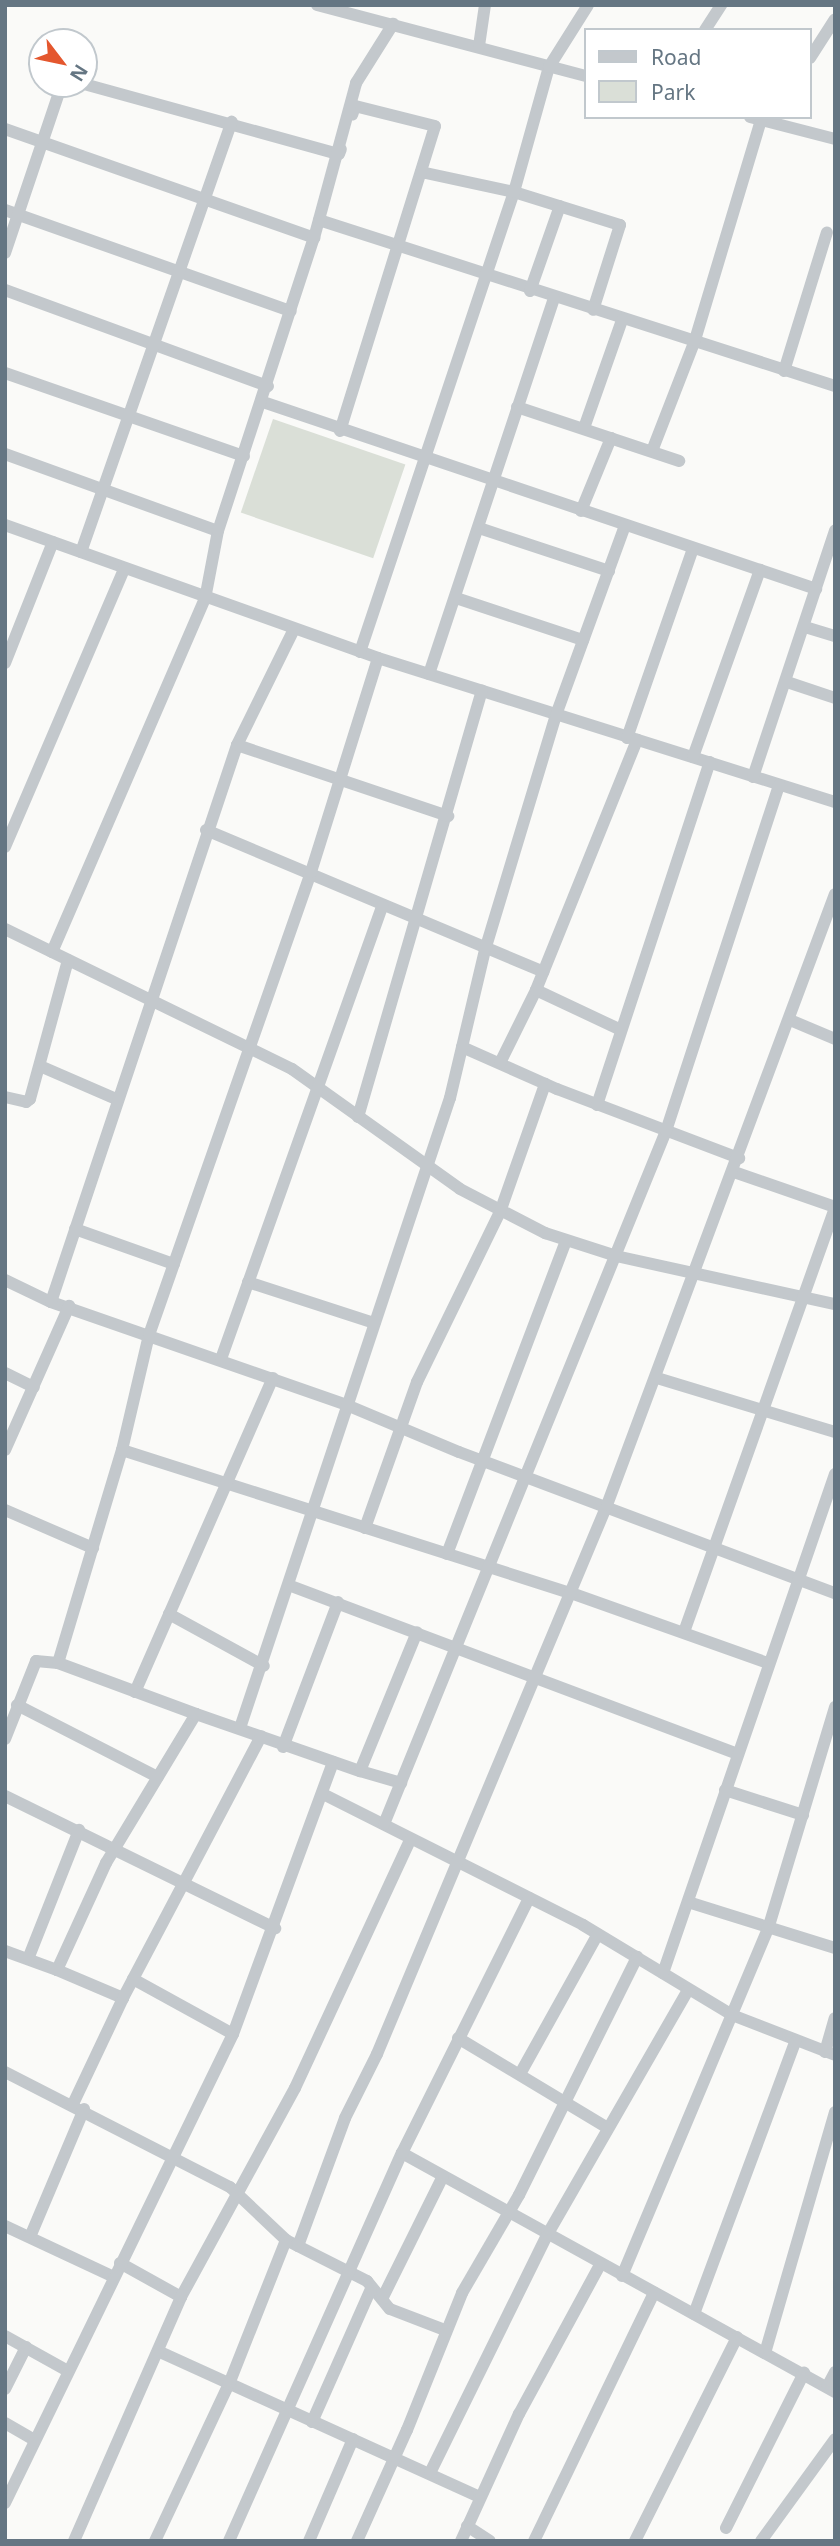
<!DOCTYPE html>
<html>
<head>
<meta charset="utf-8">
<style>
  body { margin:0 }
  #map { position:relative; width:840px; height:2546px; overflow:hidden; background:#fafaf8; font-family:"Noto Sans",sans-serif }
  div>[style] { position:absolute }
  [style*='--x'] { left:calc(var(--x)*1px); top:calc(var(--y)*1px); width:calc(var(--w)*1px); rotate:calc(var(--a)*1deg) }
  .green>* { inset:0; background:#dadfd7; transform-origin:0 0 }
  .street>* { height:12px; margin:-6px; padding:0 6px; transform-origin:6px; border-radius:6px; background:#c3c8cc }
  span { translate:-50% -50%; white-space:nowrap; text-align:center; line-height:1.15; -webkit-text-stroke:7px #fff; paint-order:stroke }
  .frame { position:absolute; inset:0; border:7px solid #657683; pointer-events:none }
  .legend { position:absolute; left:584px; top:28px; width:228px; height:91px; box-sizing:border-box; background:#fff; border:2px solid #c1c8cd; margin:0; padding:9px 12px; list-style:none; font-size:21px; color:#657683 }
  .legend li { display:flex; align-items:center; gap:14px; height:35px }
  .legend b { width:35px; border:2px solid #c1c8cd }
  .north { position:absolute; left:28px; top:28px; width:70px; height:70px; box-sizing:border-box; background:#fff; border:2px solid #c1c8cd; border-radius:50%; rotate:122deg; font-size:19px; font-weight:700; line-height:28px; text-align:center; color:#657683 }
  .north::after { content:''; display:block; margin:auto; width:24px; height:32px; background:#e4572e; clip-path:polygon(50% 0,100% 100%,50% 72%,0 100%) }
</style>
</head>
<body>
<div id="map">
  <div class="green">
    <i style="left:273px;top:419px;width:140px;height:99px;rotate:19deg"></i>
  </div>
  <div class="street">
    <i style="--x:317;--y:5;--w:278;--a:14.8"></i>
    <i style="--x:705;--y:30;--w:30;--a:-57"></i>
    <i style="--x:479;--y:46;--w:41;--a:-81.7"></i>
    <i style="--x:810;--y:58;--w:46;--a:-57.3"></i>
    <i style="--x:84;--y:84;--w:264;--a:15.4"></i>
    <i style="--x:339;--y:154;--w:5;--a:-68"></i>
    <i style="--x:750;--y:117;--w:88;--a:14.5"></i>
    <i style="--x:5;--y:129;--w:328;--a:19.4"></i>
    <i style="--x:421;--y:172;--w:95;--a:12.1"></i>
    <i style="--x:514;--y:192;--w:111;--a:17.3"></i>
    <i style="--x:620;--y:225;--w:89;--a:107.6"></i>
    <i style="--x:5;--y:210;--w:303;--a:19.5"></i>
    <i style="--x:319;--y:220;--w:542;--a:17.83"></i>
    <i style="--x:5;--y:253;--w:178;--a:-71.4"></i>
    <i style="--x:5;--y:290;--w:280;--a:20.1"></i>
    <i style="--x:530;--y:291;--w:90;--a:-70.6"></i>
    <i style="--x:784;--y:371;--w:145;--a:-72.8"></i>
    <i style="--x:5;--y:373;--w:253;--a:19.2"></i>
    <i style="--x:263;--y:402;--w:584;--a:18.68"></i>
    <i style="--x:517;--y:407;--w:171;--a:18.4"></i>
    <i style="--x:584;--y:428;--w:114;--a:-70.6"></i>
    <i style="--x:340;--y:431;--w:319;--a:-72.7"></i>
    <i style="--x:435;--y:126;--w:82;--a:-166"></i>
    <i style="--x:355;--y:106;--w:9;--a:108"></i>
    <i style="--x:652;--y:451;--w:119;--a:-68.8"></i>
    <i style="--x:695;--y:340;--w:230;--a:-73.3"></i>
    <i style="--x:5;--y:454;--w:226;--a:19.9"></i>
    <i style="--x:581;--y:511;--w:79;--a:-67.7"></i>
    <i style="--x:5;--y:525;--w:396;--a:19.6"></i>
    <i style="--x:378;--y:658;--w:479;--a:17.5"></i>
    <i style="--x:479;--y:528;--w:137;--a:18.3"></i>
    <i style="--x:81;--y:552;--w:456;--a:-70.7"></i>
    <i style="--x:456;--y:598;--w:134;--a:18.3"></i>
    <i style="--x:805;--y:627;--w:31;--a:17"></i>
    <i style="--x:360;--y:652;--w:485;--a:-71.5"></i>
    <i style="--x:514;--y:192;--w:130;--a:-74.4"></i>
    <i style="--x:549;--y:67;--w:73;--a:-57.8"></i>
    <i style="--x:5;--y:663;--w:130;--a:-68.4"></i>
    <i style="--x:429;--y:674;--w:396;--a:-71.6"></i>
    <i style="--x:787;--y:682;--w:51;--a:18.4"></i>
    <i style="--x:627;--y:738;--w:200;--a:-70.8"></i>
    <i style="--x:237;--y:745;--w:129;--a:-63.8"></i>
    <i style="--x:693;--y:757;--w:199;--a:-70.3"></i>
    <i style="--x:753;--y:777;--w:260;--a:-71.6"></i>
    <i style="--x:206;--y:830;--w:366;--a:22.8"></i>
    <i style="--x:5;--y:847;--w:302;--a:-66.8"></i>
    <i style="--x:5;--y:929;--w:319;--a:26"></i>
    <i style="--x:292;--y:1069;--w:206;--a:35.5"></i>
    <i style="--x:460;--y:1189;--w:96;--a:27.4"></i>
    <i style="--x:545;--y:1233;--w:75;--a:17.9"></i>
    <i style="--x:616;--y:1256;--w:224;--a:12.4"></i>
    <i style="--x:52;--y:952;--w:385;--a:-66.6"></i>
    <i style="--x:205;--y:599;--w:69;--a:-79.2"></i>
    <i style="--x:218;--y:531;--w:308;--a:-71.9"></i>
    <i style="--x:314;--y:238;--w:161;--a:-74.8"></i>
    <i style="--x:356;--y:83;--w:70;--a:-57.9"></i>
    <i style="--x:536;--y:990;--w:94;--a:25.2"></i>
    <i style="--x:790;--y:1020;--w:49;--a:22.9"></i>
    <i style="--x:462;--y:1047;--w:104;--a:23.9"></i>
    <i style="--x:557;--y:1089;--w:195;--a:20.8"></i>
    <i style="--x:500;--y:1063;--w:81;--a:-63.7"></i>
    <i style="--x:536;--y:990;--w:270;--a:-68"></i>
    <i style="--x:40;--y:1066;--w:83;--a:23.5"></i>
    <i style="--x:5;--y:1097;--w:22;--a:13"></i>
    <i style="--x:26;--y:1102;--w:5;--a:-37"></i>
    <i style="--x:30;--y:1099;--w:144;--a:-74.7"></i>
    <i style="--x:597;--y:1105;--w:361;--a:-71.8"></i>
    <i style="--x:358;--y:1117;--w:444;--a:-73.8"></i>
    <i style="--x:734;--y:1172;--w:107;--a:19.1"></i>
    <i style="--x:75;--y:1229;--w:105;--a:19.5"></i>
    <i style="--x:5;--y:1280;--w:51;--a:25.6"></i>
    <i style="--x:51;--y:1302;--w:316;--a:19.2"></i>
    <i style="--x:349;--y:1406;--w:119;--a:22.7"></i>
    <i style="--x:459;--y:1452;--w:402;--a:20.6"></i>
    <i style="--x:248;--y:1282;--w:133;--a:18"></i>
    <i style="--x:51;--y:1302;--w:587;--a:-71.53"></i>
    <i style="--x:237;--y:745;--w:223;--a:18.6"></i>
    <i style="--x:221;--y:1359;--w:481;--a:-70.4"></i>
    <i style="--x:5;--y:1373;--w:32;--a:26"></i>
    <i style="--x:657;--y:1378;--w:186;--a:16.9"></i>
    <i style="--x:5;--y:1450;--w:158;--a:-66"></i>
    <i style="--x:122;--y:1450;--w:471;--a:17.7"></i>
    <i style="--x:571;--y:1593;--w:209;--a:19.6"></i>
    <i style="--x:5;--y:1510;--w:96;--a:23.4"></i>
    <i style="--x:365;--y:1528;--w:155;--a:-70.4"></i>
    <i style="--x:417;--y:1382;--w:189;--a:-64"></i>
    <i style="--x:500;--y:1212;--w:136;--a:-70.6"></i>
    <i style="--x:447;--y:1554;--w:335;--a:-69.2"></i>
    <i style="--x:291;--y:1586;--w:474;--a:20.6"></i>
    <i style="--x:169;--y:1614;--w:108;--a:28.7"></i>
    <i style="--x:684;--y:1632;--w:449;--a:-70.4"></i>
    <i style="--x:135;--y:1692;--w:343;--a:-66.3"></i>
    <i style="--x:17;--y:1705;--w:158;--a:27.1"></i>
    <i style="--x:196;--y:1714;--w:174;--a:19.2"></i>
    <i style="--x:360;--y:1771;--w:150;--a:-67.7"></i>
    <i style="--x:240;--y:1728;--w:664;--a:-71.57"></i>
    <i style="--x:450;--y:1098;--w:152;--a:-76.7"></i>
    <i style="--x:485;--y:950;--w:245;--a:-73.2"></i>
    <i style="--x:556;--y:715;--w:202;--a:-70"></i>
    <i style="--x:5;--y:1739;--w:84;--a:-68.3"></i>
    <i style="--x:36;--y:1661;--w:22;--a:5"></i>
    <i style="--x:58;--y:1663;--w:222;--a:-73.3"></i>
    <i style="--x:122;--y:1450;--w:118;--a:-76.8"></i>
    <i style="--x:149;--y:1335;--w:491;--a:-70.7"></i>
    <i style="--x:311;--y:872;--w:224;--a:-72.6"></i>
    <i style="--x:283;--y:1747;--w:155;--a:-69.2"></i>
    <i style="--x:360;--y:1771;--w:43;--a:16.3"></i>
    <i style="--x:725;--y:1790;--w:82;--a:17.8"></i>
    <i style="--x:323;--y:1794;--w:291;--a:26.7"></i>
    <i style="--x:583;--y:1925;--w:174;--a:31.1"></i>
    <i style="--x:732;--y:2015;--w:110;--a:21.2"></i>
    <i style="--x:5;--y:1796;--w:301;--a:26.1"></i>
    <i style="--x:384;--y:1824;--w:748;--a:-67.86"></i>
    <i style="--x:666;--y:1131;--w:364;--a:-71.9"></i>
    <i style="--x:688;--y:1902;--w:154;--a:17.4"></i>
    <i style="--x:5;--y:1951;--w:55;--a:20.1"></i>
    <i style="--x:57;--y:1970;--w:118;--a:-65.4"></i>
    <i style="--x:106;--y:1863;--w:174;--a:-58.9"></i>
    <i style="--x:196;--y:1714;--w:147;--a:-159.7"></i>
    <i style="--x:28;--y:1959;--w:139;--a:-68.4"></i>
    <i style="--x:57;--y:1970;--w:72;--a:23"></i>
    <i style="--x:663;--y:1973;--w:528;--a:-70.98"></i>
    <i style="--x:133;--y:1979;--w:114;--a:28.8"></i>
    <i style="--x:458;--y:2038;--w:173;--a:31"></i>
    <i style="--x:825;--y:2052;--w:35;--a:-74"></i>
    <i style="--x:5;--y:2072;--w:253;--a:27.1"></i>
    <i style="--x:230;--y:2187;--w:77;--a:43.4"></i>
    <i style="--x:286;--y:2240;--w:91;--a:26.8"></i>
    <i style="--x:367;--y:2281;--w:36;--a:51"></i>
    <i style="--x:390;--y:2309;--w:59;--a:20.9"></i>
    <i style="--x:520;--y:2074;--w:160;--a:-60.9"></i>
    <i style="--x:73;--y:2104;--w:117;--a:-64.7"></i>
    <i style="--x:123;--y:1998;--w:296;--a:-62.2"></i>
    <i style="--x:402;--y:2153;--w:495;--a:28.9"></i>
    <i style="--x:5;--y:2226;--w:120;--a:25.1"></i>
    <i style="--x:30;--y:2237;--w:139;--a:-67.1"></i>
    <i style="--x:298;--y:2246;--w:136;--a:-69.8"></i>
    <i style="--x:345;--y:2118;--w:72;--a:-63.4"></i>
    <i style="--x:377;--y:2054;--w:595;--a:-67.27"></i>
    <i style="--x:607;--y:1505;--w:652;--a:-69.54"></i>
    <i style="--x:120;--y:2263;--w:70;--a:29.1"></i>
    <i style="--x:622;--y:2276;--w:376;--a:-67.2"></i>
    <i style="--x:768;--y:1929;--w:232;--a:-73.2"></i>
    <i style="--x:382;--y:2299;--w:137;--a:-63.6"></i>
    <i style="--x:694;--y:2314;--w:290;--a:-69.6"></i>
    <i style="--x:5;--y:2336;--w:72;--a:29.1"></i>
    <i style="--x:160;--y:2352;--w:351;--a:24.4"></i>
    <i style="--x:765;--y:2353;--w:251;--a:-73.8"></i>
    <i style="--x:827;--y:2387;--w:17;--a:-62"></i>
    <i style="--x:5;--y:2389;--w:47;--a:-63.4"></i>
    <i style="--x:312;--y:2422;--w:145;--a:-66.1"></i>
    <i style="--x:5;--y:2423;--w:34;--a:30"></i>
    <i style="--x:430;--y:2473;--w:263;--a:-63.8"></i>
    <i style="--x:546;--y:2237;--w:285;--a:-60.1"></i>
    <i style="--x:5;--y:2503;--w:521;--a:-64.07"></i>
    <i style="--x:233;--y:2034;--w:290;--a:-69.8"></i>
    <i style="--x:467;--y:2526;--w:27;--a:33"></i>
    <i style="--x:726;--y:2528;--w:174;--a:-63.3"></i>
    <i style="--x:74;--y:2541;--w:266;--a:-66.3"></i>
    <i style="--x:181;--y:2297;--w:238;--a:-61.4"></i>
    <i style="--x:295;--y:2088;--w:273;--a:-65.1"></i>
    <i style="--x:155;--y:2541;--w:174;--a:-64.8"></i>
    <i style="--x:229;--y:2384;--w:155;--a:-68.4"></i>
    <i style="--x:229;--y:2541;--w:425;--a:-66"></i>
    <i style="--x:402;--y:2153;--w:285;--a:-63.5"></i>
    <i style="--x:309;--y:2541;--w:111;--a:-66.7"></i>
    <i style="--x:357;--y:2541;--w:122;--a:-65.8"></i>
    <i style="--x:407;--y:2430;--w:148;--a:-68.1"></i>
    <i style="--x:462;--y:2293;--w:113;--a:-59.8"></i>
    <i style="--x:519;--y:2195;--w:266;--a:-63.6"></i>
    <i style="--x:461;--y:2541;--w:140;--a:-65.5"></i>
    <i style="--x:519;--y:2414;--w:170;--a:-61.5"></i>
    <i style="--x:534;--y:2541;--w:276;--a:-64.2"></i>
    <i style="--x:635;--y:2541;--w:228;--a:-63.4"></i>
    <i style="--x:761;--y:2541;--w:126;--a:-54"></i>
  </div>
  <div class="frame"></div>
  <ul class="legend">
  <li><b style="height:9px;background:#c3c8cc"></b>Road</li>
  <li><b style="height:19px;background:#dadfd7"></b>Park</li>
  </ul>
  <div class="north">N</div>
</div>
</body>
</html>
